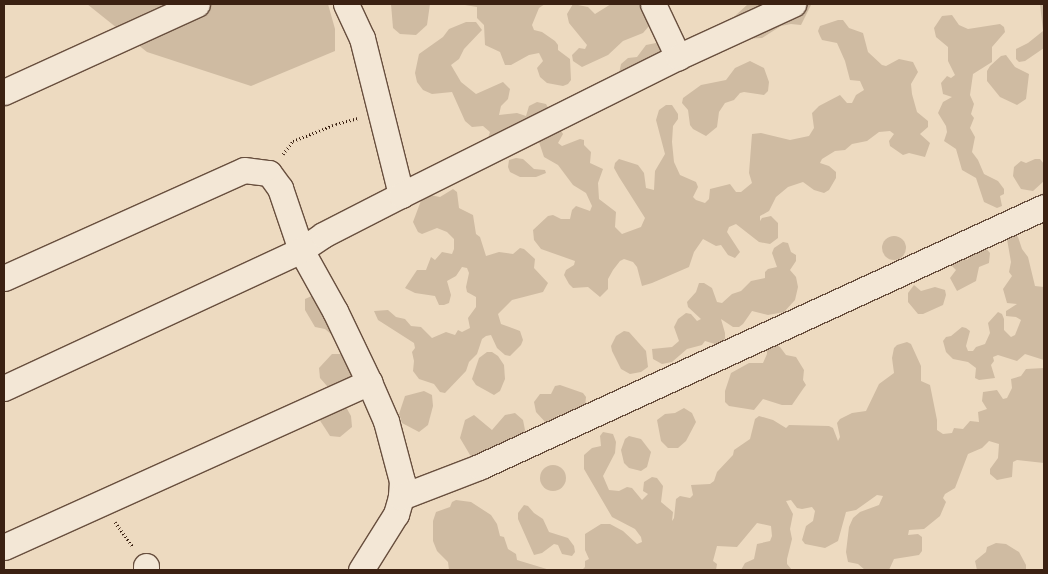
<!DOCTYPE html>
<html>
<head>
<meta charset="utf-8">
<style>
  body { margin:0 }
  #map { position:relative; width:1048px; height:574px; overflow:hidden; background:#eddac0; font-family:"Libre Bodoni",serif }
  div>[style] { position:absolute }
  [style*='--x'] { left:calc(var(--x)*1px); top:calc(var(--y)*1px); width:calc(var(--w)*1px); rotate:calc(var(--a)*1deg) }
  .green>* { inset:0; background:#cfbba2 }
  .round { border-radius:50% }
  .path>* { height:3px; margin-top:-1.5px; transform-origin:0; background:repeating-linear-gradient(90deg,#3b2112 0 1px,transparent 0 3.5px) }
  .roads { filter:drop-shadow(1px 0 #684f3e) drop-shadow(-1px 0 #684f3e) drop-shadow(0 1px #684f3e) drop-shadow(0 -1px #684f3e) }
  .street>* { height:25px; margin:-12.5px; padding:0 12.5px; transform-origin:12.5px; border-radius:12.5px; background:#f3e7d6 }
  span { translate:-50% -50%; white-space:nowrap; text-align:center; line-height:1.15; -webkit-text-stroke:4px #f3e7d6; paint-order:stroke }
  .frame { position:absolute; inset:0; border:5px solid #3b2112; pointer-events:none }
</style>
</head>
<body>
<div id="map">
  <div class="green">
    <i style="clip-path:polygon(87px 4px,328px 4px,335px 29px,335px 51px,251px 86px,147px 52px)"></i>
    <i style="clip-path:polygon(391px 4px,430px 4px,427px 25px,416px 35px,400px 34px,393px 28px)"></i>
    <i style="clip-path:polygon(459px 4px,545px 4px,539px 8px,532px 25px,534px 30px,542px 32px,555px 41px,558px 45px,558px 50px,570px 59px,571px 80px,568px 84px,563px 86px,547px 83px,540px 77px,537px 68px,543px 61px,539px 53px,529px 55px,511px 65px,505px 65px,500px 52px,485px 45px,484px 25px,477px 18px,477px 7px)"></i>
    <i style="clip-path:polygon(573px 4px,588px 7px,595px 14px,611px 4px,646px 4px,650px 25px,643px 33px,623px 41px,608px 55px,582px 67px,573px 61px,572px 55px,579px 48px,585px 49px,587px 45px,569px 23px,567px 14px)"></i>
    <i style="clip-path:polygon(748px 4px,814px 4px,811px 5px,801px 25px,791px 24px,781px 26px,762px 38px,740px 39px,724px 26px)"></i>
    <i style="clip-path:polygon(1040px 4px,1044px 4px,1044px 48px,1025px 61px,1019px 62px,1016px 59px,1016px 49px,1028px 43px,1043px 31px)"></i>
    <i style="clip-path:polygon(952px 15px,959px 25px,968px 29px,1000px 24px,1004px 27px,1005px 32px,992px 47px,992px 62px,973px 74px,970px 95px,974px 104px,971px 114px,974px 118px,970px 128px,975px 137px,972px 152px,978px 160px,984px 174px,998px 181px,1004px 189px,1004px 194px,1000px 196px,1002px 206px,997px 208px,984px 202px,976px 178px,962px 170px,956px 149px,944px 141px,947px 132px,946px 126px,938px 113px,943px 102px,952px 97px,943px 94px,941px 83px,947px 76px,951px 78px,955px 75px,948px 61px,948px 47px,936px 37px,934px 28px,942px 16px)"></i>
    <i style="clip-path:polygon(838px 20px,843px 20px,849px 28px,863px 33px,868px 52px,882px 65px,886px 66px,899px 59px,913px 62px,918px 72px,911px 84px,912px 94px,917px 112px,928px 121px,928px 127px,920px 134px,930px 143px,925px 157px,909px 153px,903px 155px,890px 146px,889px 141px,894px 134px,890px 131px,879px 132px,867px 141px,852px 144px,845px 150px,835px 151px,822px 159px,820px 163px,829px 166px,836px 172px,836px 178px,829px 190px,824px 193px,814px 190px,803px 182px,788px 187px,776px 197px,769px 211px,760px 216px,760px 221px,762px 218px,771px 216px,778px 223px,778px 238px,770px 244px,759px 242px,736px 224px,729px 227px,727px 232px,740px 252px,735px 258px,728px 255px,721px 245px,716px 246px,703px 239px,694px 252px,689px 267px,652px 283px,642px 286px,637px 267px,633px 262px,624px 259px,620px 261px,613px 270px,608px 279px,608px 289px,600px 297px,588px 287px,573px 288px,569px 284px,564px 275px,566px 270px,574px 265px,575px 261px,541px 249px,534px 240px,533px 230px,548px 216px,553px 215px,561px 219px,570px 219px,572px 210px,576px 206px,590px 211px,592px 206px,586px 193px,573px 185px,558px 165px,544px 157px,538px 139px,560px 129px,563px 134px,558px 143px,562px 146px,580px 139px,584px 140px,584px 145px,591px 152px,590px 163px,603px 169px,598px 183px,599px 199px,616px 212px,615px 227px,622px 234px,641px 227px,645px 218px,619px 177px,614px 168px,615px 163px,619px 159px,638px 165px,644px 173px,646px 188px,654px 190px,655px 171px,665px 154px,656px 120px,659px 110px,666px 105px,672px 105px,678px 114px,678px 119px,673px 126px,672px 142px,674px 162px,680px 175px,696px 182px,698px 187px,693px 197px,696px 200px,705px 203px,709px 199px,710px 189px,730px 184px,736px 192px,741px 192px,752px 183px,749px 173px,752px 134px,761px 133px,790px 140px,809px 136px,814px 128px,812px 113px,819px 106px,840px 95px,847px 103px,852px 103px,856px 95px,864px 90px,860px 81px,850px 80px,845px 61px,837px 43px,822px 40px,820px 36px,818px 31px,820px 26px)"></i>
    <i style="clip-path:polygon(466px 22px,476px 22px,482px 30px,464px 49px,459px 59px,451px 65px,461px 82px,476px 94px,503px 82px,510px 89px,508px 99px,501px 106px,499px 115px,517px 113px,526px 116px,529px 106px,537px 102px,546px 104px,551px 113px,487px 141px,490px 132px,483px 126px,472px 127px,465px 121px,452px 92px,432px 94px,423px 90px,417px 82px,415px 73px,419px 54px,443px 37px,449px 29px)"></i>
    <i style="clip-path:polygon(656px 43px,665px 47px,646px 86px,643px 90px,632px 93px,619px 74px,621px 64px,628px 58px,637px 57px,646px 45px)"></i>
    <i style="clip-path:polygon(1006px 55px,1015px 67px,1029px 74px,1026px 99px,1017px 105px,1000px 97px,987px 81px,987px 71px,990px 66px,1001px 56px)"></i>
    <i style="clip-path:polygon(750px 61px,764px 68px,769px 82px,768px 91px,764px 95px,744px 92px,740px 93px,734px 100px,725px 103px,719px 112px,717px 127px,706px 136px,693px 129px,690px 125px,688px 110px,682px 103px,683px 98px,701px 85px,726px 80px,735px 68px)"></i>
    <i style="clip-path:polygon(516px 158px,523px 159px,534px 169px,545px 170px,546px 173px,536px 177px,520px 177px,510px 172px,508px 167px,509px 160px)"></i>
    <i style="clip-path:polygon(1035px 159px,1040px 159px,1044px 164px,1044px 181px,1033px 191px,1021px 189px,1013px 176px,1014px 167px,1021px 161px,1026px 163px)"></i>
    <i style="clip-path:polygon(453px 189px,457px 192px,459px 208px,473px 215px,476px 234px,480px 237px,486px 256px,499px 252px,513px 254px,520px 248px,524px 249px,535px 259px,534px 268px,548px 283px,543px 292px,512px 300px,498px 314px,501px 324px,520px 331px,523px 340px,521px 345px,510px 356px,505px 355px,497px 348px,491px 335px,486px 336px,482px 339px,477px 354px,469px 362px,466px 371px,445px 393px,440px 392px,434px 384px,419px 379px,413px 371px,414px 361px,412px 352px,415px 348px,414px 343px,378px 320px,374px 311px,388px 310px,396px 317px,405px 319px,411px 326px,421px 327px,432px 338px,446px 332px,455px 335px,458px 330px,462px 332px,470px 328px,468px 318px,476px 307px,476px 297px,467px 292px,466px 287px,469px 273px,467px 268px,462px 267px,456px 276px,447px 281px,451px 295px,449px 303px,444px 305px,439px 305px,435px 296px,415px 293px,405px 288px,417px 270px,426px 270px,431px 257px,435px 260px,442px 252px,452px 254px,454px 249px,454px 239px,447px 232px,437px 228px,422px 234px,418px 232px,413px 222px,422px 198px,430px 195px,440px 197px)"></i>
    <i style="clip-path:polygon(1014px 233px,1018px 237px,1022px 249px,1028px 257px,1035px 286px,1044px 287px,1044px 360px,1025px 354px,1017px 361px,998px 355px,993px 357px,994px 361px,991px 365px,995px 378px,979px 380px,975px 378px,976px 368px,968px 362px,953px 359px,946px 352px,943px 341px,946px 337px,951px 336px,962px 327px,966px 328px,970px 331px,966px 346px,968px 351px,973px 351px,976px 347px,985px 344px,990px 333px,988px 323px,998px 312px,1002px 314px,1004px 319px,1004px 330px,1011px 337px,1015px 335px,1021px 320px,1016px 317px,1006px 316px,1006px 311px,1017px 304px,1007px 303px,1003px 289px,1012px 276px,1009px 272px,1011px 262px,1007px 239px)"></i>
    <i class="round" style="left:882px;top:236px;width:24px;height:24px"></i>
    <i style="clip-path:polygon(783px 242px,788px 243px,791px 252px,796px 255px,796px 261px,790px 270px,796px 277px,798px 287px,795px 300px,784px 312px,768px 315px,752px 311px,743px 324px,739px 327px,733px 327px,721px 319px,725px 333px,725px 339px,721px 342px,715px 344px,705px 341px,702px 345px,687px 349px,672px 362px,662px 364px,653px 359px,652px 349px,672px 347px,679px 341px,674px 327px,678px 319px,686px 313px,691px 314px,697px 321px,701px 319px,688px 307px,687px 302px,696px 292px,699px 283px,704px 283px,712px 288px,717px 302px,722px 303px,732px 294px,741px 291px,751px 281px,765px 278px,765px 272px,768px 269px,777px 267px,772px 253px,774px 248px)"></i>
    <i style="clip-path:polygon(983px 245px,990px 253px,989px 263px,979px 267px,976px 281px,957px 291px,950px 278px,956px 270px,952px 266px,952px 261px,958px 255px,967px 260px)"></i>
    <i style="clip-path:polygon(914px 285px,921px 291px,935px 287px,945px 290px,946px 295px,943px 305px,923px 314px,918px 314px,908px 302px,908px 293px)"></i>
    <i style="clip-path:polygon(314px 295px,339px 326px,332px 335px,325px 329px,315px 327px,305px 310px,305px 299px)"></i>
    <i style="clip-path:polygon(624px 331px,629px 332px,646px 351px,648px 367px,641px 372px,630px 374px,621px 369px,612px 351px,611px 346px,616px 336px)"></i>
    <i style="clip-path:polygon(772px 342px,780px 347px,786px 355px,796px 357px,804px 370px,803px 380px,806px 385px,803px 389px,792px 405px,782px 405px,763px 399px,754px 410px,729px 406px,725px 402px,725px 391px,731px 373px,749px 363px,763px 363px,767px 354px,767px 343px)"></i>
    <i style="clip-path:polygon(907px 342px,911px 344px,921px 366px,921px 381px,930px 385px,937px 420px,937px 430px,943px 434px,952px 433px,954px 428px,963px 429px,970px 421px,979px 422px,978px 412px,987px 409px,982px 401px,983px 392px,997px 390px,1003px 399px,1007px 398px,1012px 388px,1011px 379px,1021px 376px,1026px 369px,1044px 368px,1044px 463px,1017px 460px,1013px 462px,1012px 477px,997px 480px,990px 474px,990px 469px,998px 458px,999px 444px,989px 441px,982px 448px,968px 454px,955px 488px,945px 494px,943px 498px,946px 502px,940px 516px,924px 529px,909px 530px,908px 535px,918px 534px,922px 537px,922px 551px,919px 555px,894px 559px,889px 570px,865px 570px,858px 564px,848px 562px,846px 552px,849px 527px,853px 518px,860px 512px,879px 505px,883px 496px,877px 495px,856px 510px,846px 512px,838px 541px,825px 548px,805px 544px,802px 540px,806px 526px,813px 521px,815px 511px,812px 507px,802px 509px,797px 508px,791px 500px,786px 501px,793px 514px,790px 529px,792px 539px,787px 559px,787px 564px,792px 570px,741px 570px,745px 563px,754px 559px,757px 544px,770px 541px,772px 536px,771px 526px,757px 523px,737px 547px,717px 546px,713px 561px,717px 564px,716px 570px,582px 570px,585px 567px,585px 561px,589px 559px,585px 550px,585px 534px,601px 524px,610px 524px,623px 531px,637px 544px,642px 542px,641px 537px,635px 529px,612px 517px,584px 469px,584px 455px,592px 448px,601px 446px,600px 436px,603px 432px,613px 434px,616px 442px,615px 453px,603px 476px,609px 490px,619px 491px,627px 487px,632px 488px,642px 500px,648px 494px,643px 491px,644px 482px,652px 477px,657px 478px,663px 486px,661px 502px,673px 512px,672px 521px,674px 518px,676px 499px,680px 496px,690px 498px,693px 495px,691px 485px,710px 484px,714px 481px,717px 472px,733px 455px,734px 450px,750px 439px,755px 419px,759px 416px,773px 420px,786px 428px,789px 425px,829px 426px,833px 428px,838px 441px,840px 437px,837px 423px,840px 419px,852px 413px,866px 411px,879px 384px,894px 373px,892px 358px,894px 348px,897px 345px)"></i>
    <i style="clip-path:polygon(487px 352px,492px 352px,498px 356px,504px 365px,505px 379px,500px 391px,494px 395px,476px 385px,472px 379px,479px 358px)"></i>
    <i style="clip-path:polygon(332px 354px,342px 354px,354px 372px,346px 395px,327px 386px,320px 378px,319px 368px)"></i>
    <i style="clip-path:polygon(560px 385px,583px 393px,586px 397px,585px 407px,568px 415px,558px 415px,552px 423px,547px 424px,536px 412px,534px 402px,540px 394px,551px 394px,555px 386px)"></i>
    <i style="clip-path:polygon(424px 391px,432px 395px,433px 406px,428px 425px,419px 432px,402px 423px,399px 414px,405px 396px)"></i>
    <i style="clip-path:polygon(337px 402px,346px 407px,351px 416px,352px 427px,340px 437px,330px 436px,319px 419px,319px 409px)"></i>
    <i style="clip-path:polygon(684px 408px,692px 413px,696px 422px,686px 441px,678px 448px,668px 448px,661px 441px,657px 420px,665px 414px,675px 413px)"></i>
    <i style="clip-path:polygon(515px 413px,523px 420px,525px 430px,524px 435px,475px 458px,470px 455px,460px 438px,465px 420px,474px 415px,492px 430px,505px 415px)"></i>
    <i style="clip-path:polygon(629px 436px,641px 439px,651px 452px,647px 467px,641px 471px,629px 468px,624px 463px,621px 450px,625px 439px)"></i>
    <i class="round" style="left:540px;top:465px;width:26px;height:26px"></i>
    <i style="clip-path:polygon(456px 500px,471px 502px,491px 515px,497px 524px,500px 536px,504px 537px,508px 549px,516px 554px,517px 560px,550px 570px,449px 570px,448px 562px,437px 551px,433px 541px,433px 521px,436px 512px,450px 507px,452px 502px)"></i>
    <i style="clip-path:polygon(524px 505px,528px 506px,534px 513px,543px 519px,549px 532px,568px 538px,574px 546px,575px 552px,572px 556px,562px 554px,558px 545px,554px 544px,542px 553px,534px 555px,518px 519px,518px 513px)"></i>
    <i style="clip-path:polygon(996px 543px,1006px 544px,1019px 552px,1026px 565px,1026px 570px,977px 570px,975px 561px,986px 552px,987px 547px)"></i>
  </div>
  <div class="path">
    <i style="--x:283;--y:154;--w:16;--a:-52"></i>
    <i style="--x:293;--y:141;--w:46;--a:-21.6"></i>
    <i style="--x:336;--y:124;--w:23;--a:-15"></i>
    <i style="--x:115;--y:522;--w:31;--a:54"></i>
  </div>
  <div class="roads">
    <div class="street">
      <i style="--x:346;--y:4;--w:38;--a:65"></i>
      <i style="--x:362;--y:38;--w:162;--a:76"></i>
      <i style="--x:653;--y:4;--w:59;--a:64.7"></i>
      <i style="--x:4;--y:92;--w:212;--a:-24.5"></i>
      <i style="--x:4;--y:278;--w:263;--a:-24.2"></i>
      <i style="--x:244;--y:170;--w:25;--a:7"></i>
      <i style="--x:269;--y:173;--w:19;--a:54"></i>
      <i style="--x:280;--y:188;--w:65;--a:71.3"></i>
      <i style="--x:301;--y:250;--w:70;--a:60.9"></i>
      <i style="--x:335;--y:311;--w:79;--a:64.4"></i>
      <i style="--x:369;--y:382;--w:43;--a:66.4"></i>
      <i style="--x:386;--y:421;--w:62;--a:75.1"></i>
      <i style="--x:402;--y:481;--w:16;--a:94"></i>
      <i style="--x:401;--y:497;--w:18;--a:106"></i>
      <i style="--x:396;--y:514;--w:66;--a:122"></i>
      <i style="--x:4;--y:388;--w:327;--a:-24.9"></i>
      <i style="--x:301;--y:250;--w:27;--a:-34"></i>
      <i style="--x:323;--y:235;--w:88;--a:-27.1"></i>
      <i style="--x:401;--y:195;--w:309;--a:-26.5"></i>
      <i style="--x:678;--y:57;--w:127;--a:-24.7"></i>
      <i style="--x:401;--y:497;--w:84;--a:-21"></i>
      <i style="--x:479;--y:467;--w:622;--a:-24.71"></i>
      <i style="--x:4;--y:547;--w:401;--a:-24.3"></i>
      <i style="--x:146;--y:566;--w:4;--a:90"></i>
    </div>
  </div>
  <div class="frame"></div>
</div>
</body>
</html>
